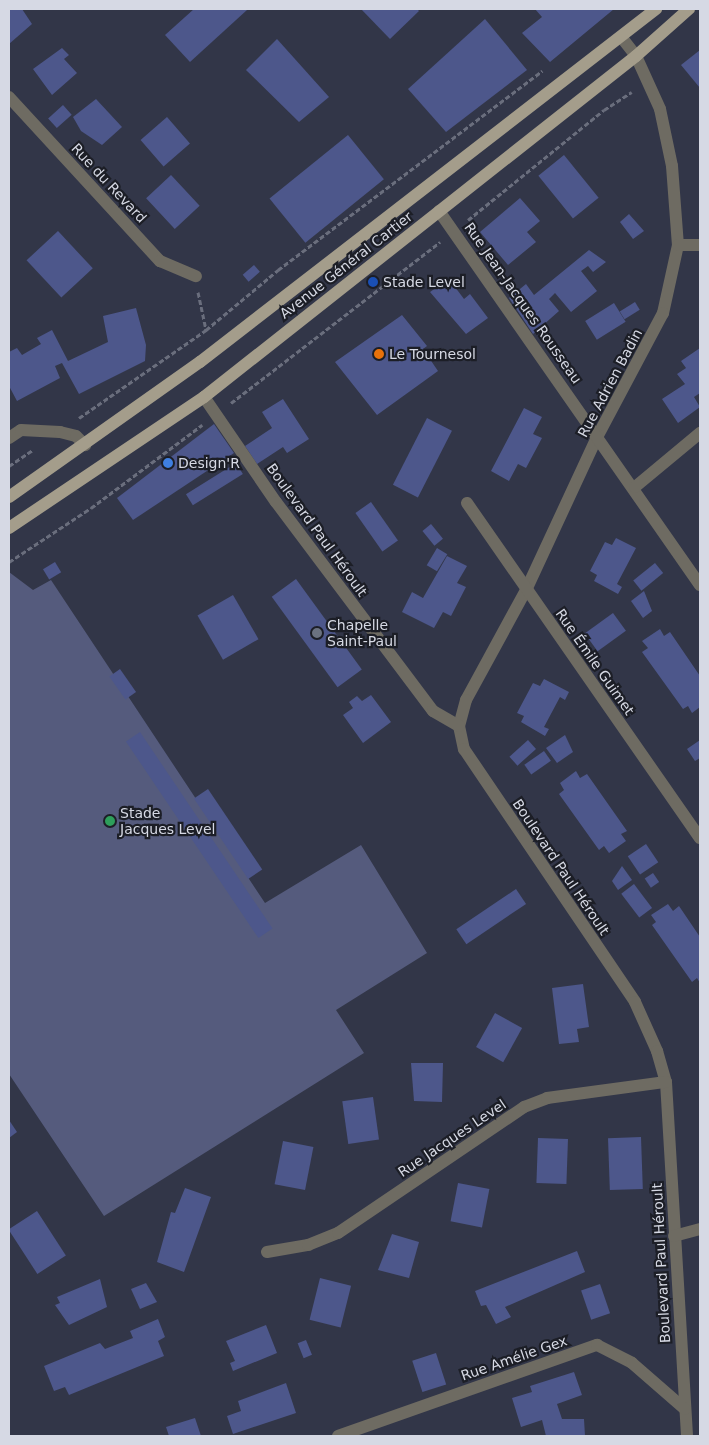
<!DOCTYPE html>
<html>
<head>
<meta charset="utf-8">
<style>
  body { margin:0 }
  #map { position:relative; width:709px; height:1445px; overflow:hidden; background:#323648; font-family:"DejaVu Sans",sans-serif }
  div>[style] { position:absolute }
  [style*='--x'] { left:calc(var(--x)*1px); top:calc(var(--y)*1px); width:calc(var(--w)*1px); rotate:calc(var(--a)*1deg) }
  .green>* { inset:0; background:#555b7d }
  .building>* { inset:0; background:#4d578b; transform-origin:0 0 }
  .path>* { height:3px; margin-top:-1.5px; transform-origin:0; background:repeating-linear-gradient(90deg,#6a6e7d 0 5px,transparent 0 7.5px) }
  .minor>* { height:12px; margin:-6px; padding:0 6px; transform-origin:6px; border-radius:6px; background:#6e6b62 }
  .major>* { height:12px; margin:-6px; padding:0 6px; transform-origin:6px; border-radius:6px; background:#a49d8b }
  .dots>* { width:14px; height:14px; translate:-50% -50%; box-sizing:border-box; border:2px solid #1c1e26; border-radius:50% }
  span { translate:-50% -50%; white-space:nowrap; text-align:center; line-height:1.15; -webkit-text-stroke:4.5px #1c1e26; paint-order:stroke }
  .street-label { font-size:14px; color:#d6d9e4 }
  .poi-label { font-size:14px; color:#d6d9e4 }
  .left { translate:0 -50%; text-align:left }
  .frame { position:absolute; inset:0; border:10px solid #d6d9e4; pointer-events:none }
</style>
</head>
<body>
<div id="map">
  <div class="green">
    <i style="clip-path:polygon(9px 572px,33px 590px,51px 580px,265px 903px,361px 845px,427px 953px,336px 1010px,364px 1053px,104px 1216px,9px 1074px)"></i>
  </div>
  <div class="building">
    <i style="clip-path:polygon(9px 9px,22px 9px,32px 24px,9px 44px)"></i>
    <i style="clip-path:polygon(194px 9px,247px 10px,190px 62px,165px 35px)"></i>
    <i style="clip-path:polygon(361px 9px,417px 9px,419px 11px,390px 39px)"></i>
    <i style="clip-path:polygon(535px 9px,614px 9px,550px 62px,522px 33px,542px 17px)"></i>
    <i style="clip-path:polygon(485px 19px,527px 70px,446px 132px,408px 89px)"></i>
    <i style="clip-path:polygon(277px 39px,329px 97px,299px 122px,246px 70px)"></i>
    <i style="clip-path:polygon(62px 48px,69px 55px,64px 59px,77px 73px,52px 95px,33px 69px)"></i>
    <i style="clip-path:polygon(700px 50px,700px 88px,681px 65px)"></i>
    <i style="clip-path:polygon(96px 99px,122px 127px,102px 145px,81px 131px,73px 117px)"></i>
    <i style="left:63px;top:105px;width:13px;height:20px;rotate:48deg"></i>
    <i style="left:167px;top:117px;width:35px;height:35px;rotate:49deg"></i>
    <i style="left:348px;top:135px;width:57px;height:101px;rotate:51deg"></i>
    <i style="left:564px;top:155px;width:55px;height:33px;rotate:51deg"></i>
    <i style="left:171px;top:175px;width:42px;height:34px;rotate:47deg"></i>
    <i style="clip-path:polygon(520px 198px,540px 221px,527px 232px,536px 242px,508px 265px,480px 232px)"></i>
    <i style="clip-path:polygon(629px 214px,644px 231px,633px 239px,620px 222px)"></i>
    <i style="left:58px;top:231px;width:51px;height:43px;rotate:47deg"></i>
    <i style="clip-path:polygon(589px 250px,606px 262px,593px 272px,588px 266px,581px 271px,597px 291px,571px 312px,555px 293px,549px 299px,559px 311px,533px 334px,509px 298px,526px 284px,534px 295px)"></i>
    <i style="left:254px;top:265px;width:9px;height:15px;rotate:49deg"></i>
    <i style="clip-path:polygon(449px 279px,464px 299px,470px 294px,488px 318px,466px 334px,430px 292px)"></i>
    <i style="left:635px;top:302px;width:9px;height:18px;rotate:58deg"></i>
    <i style="left:614px;top:303px;width:22px;height:34px;rotate:58deg"></i>
    <i style="clip-path:polygon(136px 308px,146px 345px,145px 361px,79px 394px,62px 363px,55px 366px,60px 378px,17px 401px,9px 386px,9px 352px,17px 348px,22px 355px,41px 344px,37px 338px,52px 330px,68px 361px,108px 342px,103px 316px)"></i>
    <i style="clip-path:polygon(402px 315px,427px 346px,423px 349px,438px 371px,377px 415px,335px 362px)"></i>
    <i style="clip-path:polygon(700px 348px,700px 393px,694px 397px,700px 407px,678px 423px,662px 399px,685px 384px,677px 374px,686px 368px,681px 361px)"></i>
    <i style="clip-path:polygon(283px 399px,309px 439px,287px 453px,283px 447px,257px 464px,245px 446px,272px 428px,262px 412px)"></i>
    <i style="clip-path:polygon(524px 408px,542px 417px,533px 434px,542px 438px,526px 468px,518px 464px,509px 481px,491px 471px)"></i>
    <i style="left:427px;top:418px;width:28px;height:75px;rotate:27deg"></i>
    <i style="clip-path:polygon(214px 424px,234px 453px,133px 520px,117px 498px)"></i>
    <i style="left:236px;top:463px;width:13px;height:59px;rotate:58deg"></i>
    <i style="left:371px;top:502px;width:47px;height:19px;rotate:55deg"></i>
    <i style="left:431px;top:524px;width:19px;height:11px;rotate:51deg"></i>
    <i style="clip-path:polygon(616px 538px,636px 548px,617px 584px,622px 587px,618px 594px,594px 581px,597px 575px,590px 571px,605px 542px,612px 545px)"></i>
    <i style="left:437px;top:548px;width:12px;height:20px;rotate:31deg"></i>
    <i style="clip-path:polygon(447px 556px,467px 566px,457px 583px,466px 587px,451px 616px,443px 612px,434px 628px,402px 612px,412px 592px,423px 598px)"></i>
    <i style="left:55px;top:562px;width:12px;height:14px;rotate:59deg"></i>
    <i style="left:655px;top:563px;width:13px;height:28px;rotate:51deg"></i>
    <i style="left:296px;top:579px;width:112px;height:30px;rotate:54deg"></i>
    <i style="clip-path:polygon(644px 591px,652px 611px,643px 618px,631px 601px)"></i>
    <i style="left:233px;top:595px;width:51px;height:41px;rotate:60deg"></i>
    <i style="left:613px;top:613px;width:22px;height:35px;rotate:54deg"></i>
    <i style="clip-path:polygon(660px 629px,664px 636px,670px 632px,700px 676px,700px 707px,692px 713px,688px 706px,683px 709px,642px 652px,648px 648px,642px 641px)"></i>
    <i style="left:120px;top:669px;width:28px;height:13px;rotate:55deg"></i>
    <i style="clip-path:polygon(544px 679px,569px 692px,565px 700px,560px 697px,544px 727px,549px 729px,545px 736px,521px 722px,524px 716px,517px 713px,533px 683px,540px 686px)"></i>
    <i style="clip-path:polygon(371px 695px,391px 722px,363px 743px,343px 715px,353px 708px,349px 702px,357px 696px,362px 701px)"></i>
    <i style="left:140px;top:732px;width:237px;height:17px;rotate:56deg"></i>
    <i style="clip-path:polygon(565px 735px,573px 752px,557px 763px,546px 748px)"></i>
    <i style="left:528px;top:740px;width:12px;height:25px;rotate:48deg"></i>
    <i style="clip-path:polygon(700px 740px,700px 758px,695px 761px,687px 749px)"></i>
    <i style="left:544px;top:751px;width:12px;height:24px;rotate:55deg"></i>
    <i style="clip-path:polygon(576px 771px,580px 778px,587px 774px,627px 831px,621px 834px,626px 841px,609px 853px,604px 846px,599px 850px,559px 794px,564px 790px,560px 783px)"></i>
    <i style="left:208px;top:789px;width:97px;height:17px;rotate:56deg"></i>
    <i style="left:646px;top:844px;width:22px;height:22px;rotate:56deg"></i>
    <i style="clip-path:polygon(622px 866px,632px 880px,618px 890px,612px 881px)"></i>
    <i style="left:653px;top:873px;width:11px;height:10px;rotate:56deg"></i>
    <i style="left:634px;top:884px;width:30px;height:16px;rotate:53deg"></i>
    <i style="left:516px;top:889px;width:18px;height:72px;rotate:56deg"></i>
    <i style="clip-path:polygon(668px 904px,673px 911px,679px 906px,700px 937px,700px 983px,697px 978px,692px 982px,652px 925px,656px 922px,651px 915px)"></i>
    <i style="clip-path:polygon(583px 984px,589px 1027px,577px 1029px,579px 1042px,559px 1044px,552px 988px)"></i>
    <i style="left:495px;top:1013px;width:31px;height:39px;rotate:29deg"></i>
    <i style="clip-path:polygon(411px 1063px,443px 1063px,442px 1102px,414px 1101px)"></i>
    <i style="left:373px;top:1097px;width:43px;height:31px;rotate:82deg"></i>
    <i style="clip-path:polygon(9px 1120px,17px 1132px,9px 1138px)"></i>
    <i style="left:641px;top:1137px;width:52px;height:33px;rotate:88deg"></i>
    <i style="left:538px;top:1138px;width:30px;height:45px;rotate:2deg"></i>
    <i style="left:283px;top:1141px;width:31px;height:44px;rotate:11deg"></i>
    <i style="left:458px;top:1183px;width:32px;height:39px;rotate:11deg"></i>
    <i style="clip-path:polygon(185px 1188px,211px 1197px,184px 1272px,157px 1262px,171px 1212px,175px 1213px)"></i>
    <i style="left:37px;top:1211px;width:53px;height:34px;rotate:57deg"></i>
    <i style="clip-path:polygon(392px 1234px,419px 1242px,409px 1278px,378px 1270px)"></i>
    <i style="clip-path:polygon(577px 1251px,585px 1272px,505px 1307px,511px 1317px,496px 1324px,486px 1305px,481px 1306px,475px 1291px)"></i>
    <i style="left:320px;top:1278px;width:32px;height:43px;rotate:14deg"></i>
    <i style="clip-path:polygon(100px 1279px,107px 1307px,69px 1325px,55px 1305px,60px 1303px,57px 1297px)"></i>
    <i style="clip-path:polygon(146px 1283px,157px 1302px,140px 1309px,131px 1289px)"></i>
    <i style="left:600px;top:1284px;width:31px;height:20px;rotate:71deg"></i>
    <i style="clip-path:polygon(158px 1319px,165px 1337px,158px 1341px,164px 1356px,69px 1395px,65px 1387px,54px 1391px,44px 1366px,100px 1343px,105px 1349px,133px 1338px,130px 1331px)"></i>
    <i style="clip-path:polygon(266px 1325px,277px 1353px,233px 1371px,230px 1363px,235px 1361px,226px 1341px)"></i>
    <i style="left:306px;top:1340px;width:16px;height:9px;rotate:68deg"></i>
    <i style="left:436px;top:1353px;width:33px;height:25px;rotate:72deg"></i>
    <i style="clip-path:polygon(574px 1372px,582px 1395px,557px 1404px,562px 1419px,584px 1419px,585px 1436px,546px 1436px,542px 1420px,521px 1427px,512px 1398px,532px 1392px,530px 1386px)"></i>
    <i style="clip-path:polygon(286px 1383px,296px 1413px,233px 1434px,227px 1416px,241px 1411px,238px 1401px)"></i>
    <i style="clip-path:polygon(195px 1418px,201px 1436px,169px 1436px,166px 1427px)"></i>
  </div>
  <div class="path">
    <i style="--x:468;--y:220;--w:175;--a:-39"></i>
    <i style="--x:604;--y:110;--w:33;--a:-33"></i>
    <i style="--x:198;--y:292;--w:39;--a:78"></i>
    <i style="--x:231;--y:403;--w:264;--a:-37.6"></i>
    <i style="--x:79;--y:418;--w:155;--a:-34.7"></i>
    <i style="--x:206;--y:330;--w:94;--a:-39.8"></i>
    <i style="--x:278;--y:270;--w:331;--a:-37"></i>
    <i style="--x:9;--y:466;--w:29;--a:-34"></i>
    <i style="--x:9;--y:562;--w:98;--a:-33.4"></i>
    <i style="--x:91;--y:508;--w:139;--a:-36.8"></i>
  </div>
  <div class="minor">
    <i style="--x:622;--y:38;--w:23;--a:52"></i>
    <i style="--x:636;--y:56;--w:58;--a:65.6"></i>
    <i style="--x:660;--y:109;--w:58;--a:78.1"></i>
    <i style="--x:672;--y:166;--w:79;--a:85.7"></i>
    <i style="--x:678;--y:245;--w:70;--a:102.4"></i>
    <i style="--x:663;--y:313;--w:138;--a:118"></i>
    <i style="--x:598;--y:435;--w:171;--a:114.9"></i>
    <i style="--x:526;--y:590;--w:125;--a:118.6"></i>
    <i style="--x:466;--y:700;--w:27;--a:105"></i>
    <i style="--x:459;--y:726;--w:24;--a:78"></i>
    <i style="--x:464;--y:749;--w:305;--a:55.9"></i>
    <i style="--x:635;--y:1002;--w:54;--a:65.8"></i>
    <i style="--x:657;--y:1051;--w:32;--a:74"></i>
    <i style="--x:666;--y:1082;--w:355;--a:86.6"></i>
    <i style="--x:9;--y:97;--w:223;--a:47.4"></i>
    <i style="--x:160;--y:261;--w:39;--a:23"></i>
    <i style="--x:439;--y:211;--w:456;--a:55.1"></i>
    <i style="--x:678;--y:245;--w:22;--a:0"></i>
    <i style="--x:204;--y:397;--w:127;--a:55.6"></i>
    <i style="--x:276;--y:502;--w:261;--a:53.1"></i>
    <i style="--x:433;--y:711;--w:30;--a:30"></i>
    <i style="--x:9;--y:438;--w:14;--a:-34"></i>
    <i style="--x:21;--y:430;--w:39;--a:3"></i>
    <i style="--x:60;--y:432;--w:16;--a:14"></i>
    <i style="--x:76;--y:436;--w:13;--a:45"></i>
    <i style="--x:635;--y:487;--w:85;--a:-39.7"></i>
    <i style="--x:467;--y:503;--w:408;--a:55.2"></i>
    <i style="--x:674;--y:1236;--w:27;--a:-15"></i>
    <i style="--x:267;--y:1252;--w:42;--a:-9.7"></i>
    <i style="--x:308;--y:1245;--w:32;--a:-22"></i>
    <i style="--x:338;--y:1233;--w:225;--a:-34.1"></i>
    <i style="--x:524;--y:1107;--w:25;--a:-21"></i>
    <i style="--x:547;--y:1098;--w:120;--a:-7.7"></i>
    <i style="--x:338;--y:1436;--w:275;--a:-19.4"></i>
    <i style="--x:597;--y:1345;--w:39;--a:27"></i>
    <i style="--x:632;--y:1363;--w:70;--a:41"></i>
  </div>
  <div class="major">
    <i style="--x:9;--y:497;--w:234;--a:-35.3"></i>
    <i style="--x:200;--y:362;--w:577;--a:-37.74"></i>
    <i style="--x:9;--y:528;--w:235;--a:-33.9"></i>
    <i style="--x:204;--y:397;--w:550;--a:-38.29"></i>
    <i style="--x:636;--y:56;--w:71;--a:-41.6"></i>
  </div>
  <div class="dots">
    <i style="left:373px;top:282px;background:#1a4fb4"></i>
    <i style="left:379px;top:354px;background:#e8710a"></i>
    <i style="left:168px;top:463px;background:#3f7fe0"></i>
    <i style="left:317px;top:633px;background:#6b7280"></i>
    <i style="left:110px;top:821px;background:#2e9e5b"></i>
  </div>
  <div class="street-label">
    <span style="left:109px;top:183px;rotate:47deg">Rue du Revard</span>
    <span style="left:346px;top:265px;rotate:-38deg">Avenue Général Cartier</span>
    <span style="left:523px;top:303px;rotate:55deg">Rue Jean-Jacques Rousseau</span>
    <span style="left:610px;top:383px;rotate:-62deg">Rue Adrien Badin</span>
    <span style="left:317px;top:530px;rotate:54deg">Boulevard Paul Héroult</span>
    <span style="left:595px;top:662px;rotate:55deg">Rue Émile Guimet</span>
    <span style="left:561px;top:867px;rotate:56deg">Boulevard Paul Héroult</span>
    <span style="left:452px;top:1138px;rotate:-34deg">Rue Jacques Level</span>
    <span style="left:661px;top:1263px;rotate:-93deg">Boulevard Paul Héroult</span>
    <span style="left:514px;top:1358px;rotate:-19deg">Rue Amélie Gex</span>
  </div>
  <div class="poi-label">
    <span class="left" style="left:383px;top:282px">Stade Level</span>
    <span class="left" style="left:389px;top:354px">Le Tournesol</span>
    <span class="left" style="left:178px;top:463px">Design'R</span>
    <span class="left" style="left:327px;top:633px">Chapelle<br>Saint-Paul</span>
    <span class="left" style="left:120px;top:821px">Stade<br>Jacques Level</span>
  </div>
  <div class="frame"></div>
</div>
</body>
</html>
